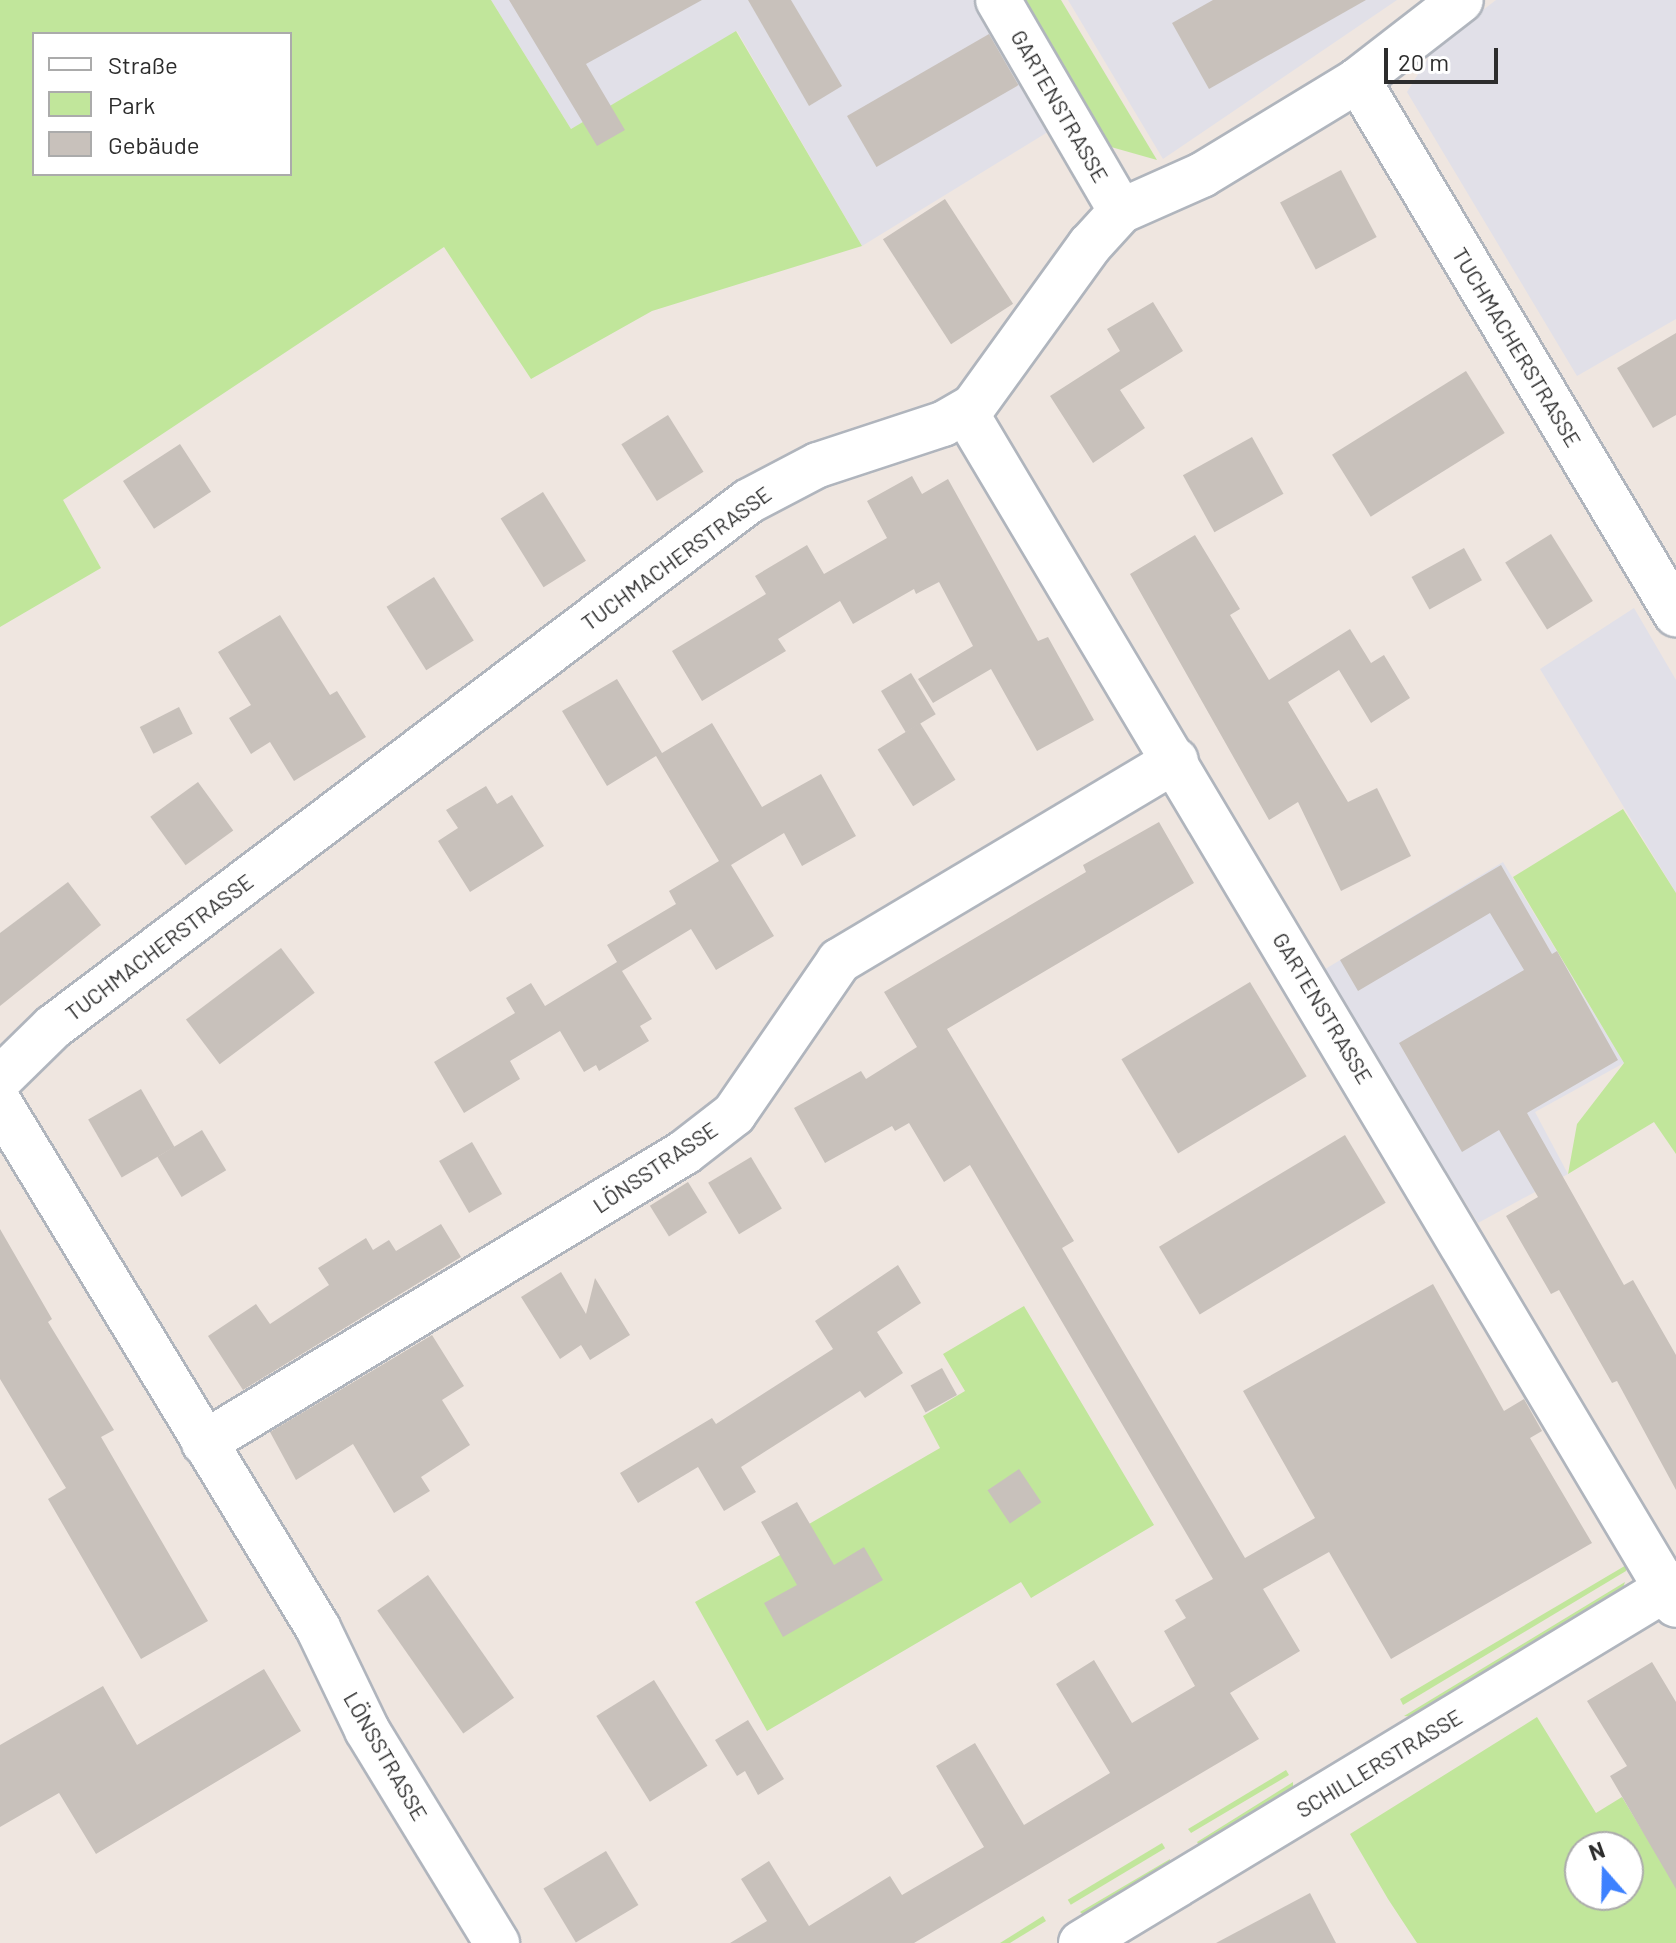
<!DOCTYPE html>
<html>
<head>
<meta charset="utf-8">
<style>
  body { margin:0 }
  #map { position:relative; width:1676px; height:1943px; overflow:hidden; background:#efe6e0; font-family:Barlow,sans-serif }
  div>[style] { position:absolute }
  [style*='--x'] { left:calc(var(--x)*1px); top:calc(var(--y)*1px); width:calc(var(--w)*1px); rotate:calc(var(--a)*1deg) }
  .industrial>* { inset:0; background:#e1e0e8 }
  .green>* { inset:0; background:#c1e69b; transform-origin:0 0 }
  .building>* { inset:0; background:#c8c1bb; transform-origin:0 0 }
  .roads { filter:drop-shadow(2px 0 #b0b5bd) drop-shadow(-2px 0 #b0b5bd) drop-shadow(0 2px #b0b5bd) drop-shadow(0 -2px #b0b5bd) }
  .minor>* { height:44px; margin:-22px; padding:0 22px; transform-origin:22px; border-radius:22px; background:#fff }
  span { translate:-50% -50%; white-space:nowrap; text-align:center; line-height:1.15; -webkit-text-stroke:6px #fff; paint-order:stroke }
  .street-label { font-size:22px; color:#2d2d2d }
  .legend { position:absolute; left:32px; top:32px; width:260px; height:144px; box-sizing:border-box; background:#fff; border:2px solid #ababab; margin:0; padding:10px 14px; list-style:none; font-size:24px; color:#2d2d2d }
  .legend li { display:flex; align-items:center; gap:16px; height:40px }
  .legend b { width:40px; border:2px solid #ababab }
  .north { position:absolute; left:1564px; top:1831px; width:80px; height:80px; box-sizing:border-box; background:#fff; border:2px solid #ababab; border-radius:50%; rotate:340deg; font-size:22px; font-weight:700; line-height:32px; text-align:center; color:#2d2d2d }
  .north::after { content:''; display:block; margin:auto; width:28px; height:36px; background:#3d81ff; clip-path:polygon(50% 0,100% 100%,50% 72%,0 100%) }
  .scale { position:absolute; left:1384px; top:48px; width:114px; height:36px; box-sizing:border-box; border:4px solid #2d2d2d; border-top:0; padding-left:10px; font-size:24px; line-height:28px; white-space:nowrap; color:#2d2d2d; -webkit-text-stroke:6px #fff; paint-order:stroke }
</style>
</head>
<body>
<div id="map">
  <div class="industrial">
    <i style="clip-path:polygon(491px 0,977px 0,1056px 127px,862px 246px,737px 31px,571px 129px)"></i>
    <i style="clip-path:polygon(1068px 0,1397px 0,1163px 159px)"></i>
    <i style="clip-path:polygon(1496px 0,1676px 0,1676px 319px,1577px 376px,1407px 92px,1435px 47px)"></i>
    <i style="clip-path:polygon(1634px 608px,1676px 680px,1676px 893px,1540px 669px)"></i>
    <i style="clip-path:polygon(1503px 862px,1624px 1063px,1535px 1112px,1568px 1174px,1478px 1223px,1322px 971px)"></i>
  </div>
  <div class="green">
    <i style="clip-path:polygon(evenodd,0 0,491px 0,571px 129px,736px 31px,862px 246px,652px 311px,531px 379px,444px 247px,63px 500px,101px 568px,0 627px,0 0,34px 34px,290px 34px,290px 174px,34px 174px,34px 34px)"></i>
    <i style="clip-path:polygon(1019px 0,1061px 0,1157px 160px,1104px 145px)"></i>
    <i style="clip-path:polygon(1623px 809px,1676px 893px,1676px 1154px,1654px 1122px,1568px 1174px,1577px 1124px,1624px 1063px,1513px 877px)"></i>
    <i style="clip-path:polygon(1024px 1306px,1154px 1525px,1031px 1598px,1021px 1582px,767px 1731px,695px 1602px,780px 1555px,809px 1524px,940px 1448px,923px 1416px,965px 1391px,943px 1354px)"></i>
    <i style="clip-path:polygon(1628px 1564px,1626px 1571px,1403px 1705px,1400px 1699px)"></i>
    <i style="clip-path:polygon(1625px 1582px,1621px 1594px,1416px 1717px,1404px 1716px)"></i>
    <i style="clip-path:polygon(evenodd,1537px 1717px,1596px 1813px,1622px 1797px,1642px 1830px,1659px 1821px,1676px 1852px,1676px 1943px,1417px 1943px,1388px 1899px,1350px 1834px,1537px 1717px,1580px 1847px,1628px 1847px,1628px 1895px,1580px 1895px,1580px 1847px)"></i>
    <i style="clip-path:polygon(1286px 1770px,1289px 1775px,1191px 1833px,1188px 1829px)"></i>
    <i style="clip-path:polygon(1293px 1782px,1293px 1792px,1200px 1847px,1197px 1842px)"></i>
    <i style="left:1162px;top:1843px;width:6px;height:110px;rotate:59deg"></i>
    <i style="clip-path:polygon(1170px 1859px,1169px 1867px,1086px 1917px,1080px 1912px)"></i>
    <i style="clip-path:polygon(1043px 1916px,1046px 1921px,1010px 1943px,1000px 1943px)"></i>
  </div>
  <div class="building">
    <i style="clip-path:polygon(509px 0,702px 0,586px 64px,625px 130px,597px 146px)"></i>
    <i style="clip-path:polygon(748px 0,791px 0,842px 86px,809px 106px)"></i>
    <i style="clip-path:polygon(1213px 0,1366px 0,1209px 89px,1172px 23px)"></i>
    <i style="left:989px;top:34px;width:59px;height:164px;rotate:60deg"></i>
    <i style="left:1341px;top:170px;width:76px;height:69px;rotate:62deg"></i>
    <i style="left:945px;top:199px;width:125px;height:74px;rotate:57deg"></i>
    <i style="clip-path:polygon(1153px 302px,1183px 351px,1120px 390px,1145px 428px,1093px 463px,1050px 396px,1120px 351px,1107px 329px)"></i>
    <i style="clip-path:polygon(1676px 333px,1676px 415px,1653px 428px,1617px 368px)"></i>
    <i style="left:1466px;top:371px;width:73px;height:158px;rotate:58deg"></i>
    <i style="left:668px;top:415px;width:67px;height:55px;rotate:58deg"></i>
    <i style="left:1252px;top:437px;width:65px;height:79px;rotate:61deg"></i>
    <i style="left:180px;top:444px;width:57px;height:68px;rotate:57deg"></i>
    <i style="clip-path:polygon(912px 476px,922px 494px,948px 479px,1038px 641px,1048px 637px,1094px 720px,1037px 751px,991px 669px,933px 703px,918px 679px,973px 646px,939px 582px,916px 594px,914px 589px,853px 624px,840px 601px,778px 639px,786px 651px,702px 701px,672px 651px,766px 594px,755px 576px,807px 545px,824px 574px,887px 538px,867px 501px)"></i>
    <i style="left:543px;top:492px;width:81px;height:50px;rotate:58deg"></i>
    <i style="left:1551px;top:534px;width:79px;height:54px;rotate:58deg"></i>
    <i style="clip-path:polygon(1195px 535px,1240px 609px,1230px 615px,1269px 680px,1350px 629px,1371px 663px,1384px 655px,1410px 698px,1371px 723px,1339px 670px,1288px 702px,1348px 802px,1377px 788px,1411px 856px,1341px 891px,1298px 802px,1269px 820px,1130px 574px)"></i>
    <i style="left:1464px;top:548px;width:37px;height:60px;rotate:61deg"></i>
    <i style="left:434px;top:577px;width:75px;height:56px;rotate:58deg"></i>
    <i style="clip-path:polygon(280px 615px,330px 695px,337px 691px,366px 737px,294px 781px,270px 742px,251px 754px,229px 718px,251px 705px,218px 652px)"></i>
    <i style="left:911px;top:673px;width:48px;height:35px;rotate:59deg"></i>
    <i style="clip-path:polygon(617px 679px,662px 753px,712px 723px,762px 807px,821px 774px,856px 836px,802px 866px,784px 833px,731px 865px,774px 936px,716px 970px,691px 929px,622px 971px,652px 1019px,640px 1026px,649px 1041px,599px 1071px,596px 1065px,584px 1072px,560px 1031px,510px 1061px,520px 1079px,464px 1113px,434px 1062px,515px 1013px,506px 998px,531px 983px,545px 1006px,617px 962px,607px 945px,676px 904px,669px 891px,719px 861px,656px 756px,607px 786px,562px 711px)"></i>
    <i style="left:179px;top:707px;width:30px;height:44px;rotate:63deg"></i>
    <i style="left:920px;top:723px;width:67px;height:50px;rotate:58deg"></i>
    <i style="left:198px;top:782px;width:60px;height:59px;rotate:54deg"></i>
    <i style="clip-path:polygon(486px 786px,497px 804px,512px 795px,544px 846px,470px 892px,438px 841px,458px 828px,446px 810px)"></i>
    <i style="clip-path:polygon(1159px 822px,1194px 883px,947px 1029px,1074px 1241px,1062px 1248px,1245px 1558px,1315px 1518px,1243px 1391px,1433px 1284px,1504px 1411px,1524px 1399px,1542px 1431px,1530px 1438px,1592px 1543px,1391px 1659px,1329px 1552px,1263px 1589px,1300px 1651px,1230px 1693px,1259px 1739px,914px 1943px,730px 1943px,767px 1921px,741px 1879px,769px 1861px,809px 1926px,890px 1876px,902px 1895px,984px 1847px,936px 1766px,975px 1743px,1024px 1825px,1110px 1773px,1056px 1684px,1094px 1660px,1132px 1723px,1195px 1686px,1164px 1631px,1186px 1618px,1175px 1600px,1213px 1579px,970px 1165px,944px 1182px,909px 1123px,895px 1131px,892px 1126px,825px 1163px,794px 1108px,861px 1071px,866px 1079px,917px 1047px,884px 992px,1086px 872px,1083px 865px)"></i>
    <i style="clip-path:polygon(1501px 865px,1552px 954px,1557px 951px,1618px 1060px,1527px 1113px,1624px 1285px,1633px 1280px,1676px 1355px,1676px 1490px,1617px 1381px,1612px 1383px,1559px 1290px,1551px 1294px,1506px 1216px,1538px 1197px,1499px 1130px,1462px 1152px,1399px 1043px,1524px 970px,1490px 913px,1358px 991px,1340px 960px)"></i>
    <i style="clip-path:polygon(68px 882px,101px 925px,0 1006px,0 933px)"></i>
    <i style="left:281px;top:948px;width:56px;height:119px;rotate:53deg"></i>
    <i style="left:1250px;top:982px;width:110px;height:150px;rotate:59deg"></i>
    <i style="left:141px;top:1089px;width:67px;height:61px;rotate:60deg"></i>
    <i style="left:202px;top:1130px;width:47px;height:52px;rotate:59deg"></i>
    <i style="left:1345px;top:1135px;width:79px;height:217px;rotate:59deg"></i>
    <i style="left:472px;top:1142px;width:60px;height:38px;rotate:60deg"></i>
    <i style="left:751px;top:1157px;width:60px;height:50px;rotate:59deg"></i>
    <i style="left:688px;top:1182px;width:36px;height:45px;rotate:58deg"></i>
    <i style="clip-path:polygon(441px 1224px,461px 1257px,243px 1390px,208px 1336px,256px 1304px,270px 1324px,329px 1285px,318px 1268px,366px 1238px,373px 1250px,389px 1240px,396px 1251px)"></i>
    <i style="clip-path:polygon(0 1229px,52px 1319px,48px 1322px,114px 1430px,101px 1437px,208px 1621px,141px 1659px,48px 1499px,66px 1488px,0 1379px)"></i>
    <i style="clip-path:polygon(898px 1265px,921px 1303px,877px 1332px,903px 1373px,865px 1398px,860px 1391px,741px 1467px,756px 1492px,724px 1511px,698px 1467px,638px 1503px,620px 1473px,712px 1418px,716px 1424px,833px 1349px,815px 1321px)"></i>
    <i style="clip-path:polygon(561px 1272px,586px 1314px,595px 1278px,630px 1335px,590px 1360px,581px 1345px,560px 1359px,521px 1297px)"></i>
    <i style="clip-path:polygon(432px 1335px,464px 1386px,442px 1400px,470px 1445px,421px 1477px,430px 1491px,394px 1513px,353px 1444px,296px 1480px,270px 1432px)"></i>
    <i style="left:942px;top:1368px;width:31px;height:36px;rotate:61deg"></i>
    <i style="left:1019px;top:1469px;width:40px;height:38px;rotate:56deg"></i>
    <i style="clip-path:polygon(797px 1502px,834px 1565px,864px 1547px,883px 1580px,783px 1637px,764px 1603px,797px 1585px,761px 1522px)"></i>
    <i style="left:428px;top:1575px;width:150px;height:62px;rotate:55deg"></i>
    <i style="clip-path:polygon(1652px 1662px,1676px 1702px,1676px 1889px,1610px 1776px,1627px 1766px,1587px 1701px)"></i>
    <i style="clip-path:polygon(264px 1669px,301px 1731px,96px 1854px,59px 1793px,0 1827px,0 1745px,103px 1686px,137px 1745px)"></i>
    <i style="left:654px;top:1680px;width:101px;height:68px;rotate:58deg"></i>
    <i style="clip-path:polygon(748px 1720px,784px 1779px,758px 1795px,745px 1771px,737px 1776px,715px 1740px)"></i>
    <i style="left:606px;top:1851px;width:63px;height:73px;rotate:59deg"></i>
    <i style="clip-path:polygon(1310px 1893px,1336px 1943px,1216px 1943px)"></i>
  </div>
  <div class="roads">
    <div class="minor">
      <i style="--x:998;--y:0;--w:244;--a:59.8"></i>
      <i style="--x:1358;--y:80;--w:622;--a:59.23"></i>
      <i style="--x:966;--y:413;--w:1387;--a:59.22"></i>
      <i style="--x:0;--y:1079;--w:74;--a:-44.5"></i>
      <i style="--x:53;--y:1027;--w:872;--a:-37.08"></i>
      <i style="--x:749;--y:501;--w:78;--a:-27.6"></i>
      <i style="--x:818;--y:465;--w:132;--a:-18.2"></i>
      <i style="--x:943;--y:424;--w:34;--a:-30"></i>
      <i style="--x:973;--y:407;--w:200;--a:-54.2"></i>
      <i style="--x:1090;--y:245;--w:46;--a:-47.6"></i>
      <i style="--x:1121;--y:211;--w:89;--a:-24"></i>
      <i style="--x:1202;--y:175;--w:183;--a:-31.3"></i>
      <i style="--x:1358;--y:80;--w:130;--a:-37.8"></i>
      <i style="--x:0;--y:1104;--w:613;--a:58.75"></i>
      <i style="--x:318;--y:1628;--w:113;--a:64.3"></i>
      <i style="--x:367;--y:1730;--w:250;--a:58.6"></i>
      <i style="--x:204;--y:1443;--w:562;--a:-31.17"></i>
      <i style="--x:685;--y:1152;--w:62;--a:-37.8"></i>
      <i style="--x:734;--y:1114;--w:186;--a:-55.5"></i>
      <i style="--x:839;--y:961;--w:392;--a:-30.8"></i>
      <i style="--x:1081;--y:1943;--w:695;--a:-31.18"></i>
    </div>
  </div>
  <div class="street-label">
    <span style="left:1060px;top:106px;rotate:60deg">GARTENSTRASSE</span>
    <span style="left:1517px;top:347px;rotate:59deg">TUCHMACHERSTRASSE</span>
    <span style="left:676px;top:558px;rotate:-36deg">TUCHMACHERSTRASSE</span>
    <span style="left:159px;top:947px;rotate:-37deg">TUCHMACHERSTRASSE</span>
    <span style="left:1323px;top:1008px;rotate:59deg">GARTENSTRASSE</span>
    <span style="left:655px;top:1167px;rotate:-34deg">LÖNSSTRASSE</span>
    <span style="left:386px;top:1756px;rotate:60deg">LÖNSSTRASSE</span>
    <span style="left:1379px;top:1763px;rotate:-31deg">SCHILLERSTRASSE</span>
  </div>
  <ul class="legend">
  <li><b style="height:10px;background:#fff"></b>Straße</li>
  <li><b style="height:22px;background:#c1e69b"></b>Park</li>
  <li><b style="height:22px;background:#c8c1bb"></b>Gebäude</li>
  </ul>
  <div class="north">N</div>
  <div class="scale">20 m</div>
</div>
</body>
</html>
